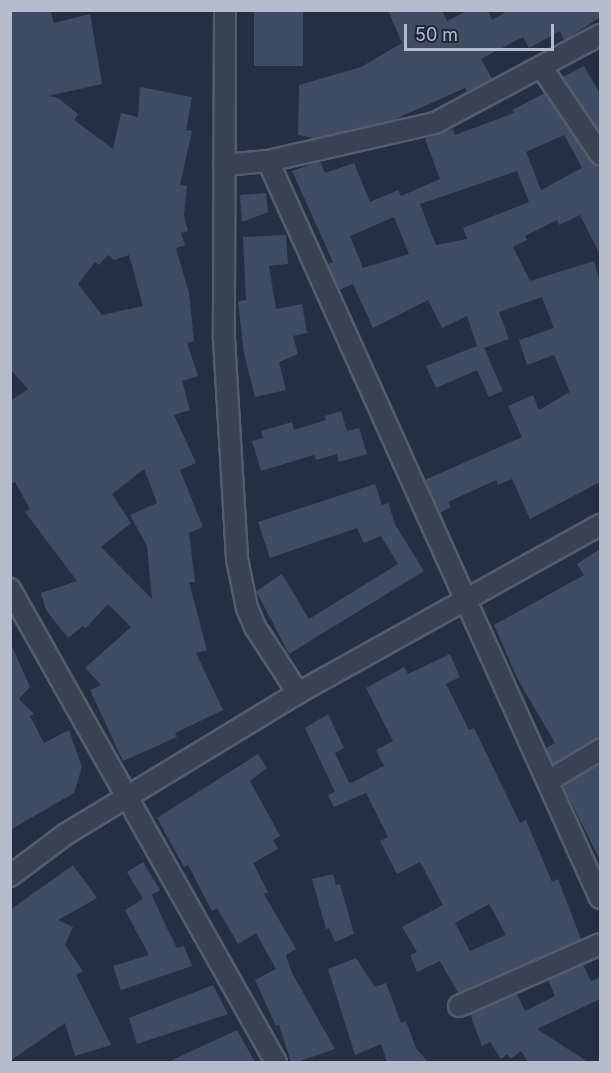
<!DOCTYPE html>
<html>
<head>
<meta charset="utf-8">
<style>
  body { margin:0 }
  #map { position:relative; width:611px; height:1073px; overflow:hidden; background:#242f43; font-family:Inter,sans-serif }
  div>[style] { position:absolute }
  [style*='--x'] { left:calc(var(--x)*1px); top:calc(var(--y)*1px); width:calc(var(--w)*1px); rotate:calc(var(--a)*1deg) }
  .building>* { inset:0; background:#404c64; transform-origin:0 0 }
  .roads { filter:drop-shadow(2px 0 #535d6d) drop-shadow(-2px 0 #535d6d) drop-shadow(0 2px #535d6d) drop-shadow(0 -2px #535d6d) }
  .minor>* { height:20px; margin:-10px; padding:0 10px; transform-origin:10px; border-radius:10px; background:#384253 }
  span { translate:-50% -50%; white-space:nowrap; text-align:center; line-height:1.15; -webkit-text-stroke:4.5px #1d2738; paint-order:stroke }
  .frame { position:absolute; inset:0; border:12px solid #b5bdcd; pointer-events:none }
  .scale { position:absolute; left:404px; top:24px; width:150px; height:27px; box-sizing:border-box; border:3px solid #b5bdcd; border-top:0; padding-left:8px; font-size:18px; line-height:21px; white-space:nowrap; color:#b5bdcd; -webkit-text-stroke:4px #1d2738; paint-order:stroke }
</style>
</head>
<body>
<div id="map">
  <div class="building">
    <i style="clip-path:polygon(evenodd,10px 10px,50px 10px,54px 23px,90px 14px,102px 84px,48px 96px,58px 98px,78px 114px,74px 120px,113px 149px,121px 113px,138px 117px,140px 87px,192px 97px,186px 130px,192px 131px,180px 185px,187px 186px,184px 215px,188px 231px,181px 233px,185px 245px,176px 248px,189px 293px,194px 341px,187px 343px,198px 376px,182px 381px,190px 410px,174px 415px,196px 463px,180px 470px,203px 527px,189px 533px,195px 582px,189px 582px,207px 650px,196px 653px,223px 710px,175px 733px,177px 737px,123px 761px,90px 690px,101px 685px,85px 668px,131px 627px,108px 604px,85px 629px,83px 626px,68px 638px,46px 610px,41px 593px,77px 581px,25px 512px,30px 509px,15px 482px,10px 485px,10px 401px,28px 389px,10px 369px,10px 10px,108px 255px,114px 260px,129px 255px,143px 306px,102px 315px,78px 284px,95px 262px,99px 265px,108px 255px,10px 10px,144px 469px,157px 503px,130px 515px,147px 546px,152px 599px,101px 547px,131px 523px,112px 494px,144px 469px)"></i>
    <i style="left:254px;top:10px;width:49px;height:56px"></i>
    <i style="clip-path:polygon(388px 10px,442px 10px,447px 21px,469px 10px,488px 10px,492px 20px,509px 10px,600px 10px,600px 17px,564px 41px,560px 31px,529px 48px,523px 37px,481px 59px,492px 79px,467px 92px,465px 88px,391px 121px,313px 138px,298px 135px,299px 85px,361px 67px,402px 43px)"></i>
    <i style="clip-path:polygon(584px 66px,600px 94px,600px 133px,563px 77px)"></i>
    <i style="clip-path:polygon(evenodd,545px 93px,590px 161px,600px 166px,600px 255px,580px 215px,559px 225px,557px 220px,525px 236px,527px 240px,513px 247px,530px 281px,594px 261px,600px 283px,600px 482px,530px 519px,512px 479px,498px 485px,496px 480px,448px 502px,451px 507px,440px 513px,425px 480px,522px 437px,508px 406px,533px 395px,539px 410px,570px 392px,554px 355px,527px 365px,519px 340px,554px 328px,542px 297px,499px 312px,509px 339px,484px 348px,503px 391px,489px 397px,477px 370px,436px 388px,426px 366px,477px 346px,467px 316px,442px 328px,428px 300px,373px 328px,353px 284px,339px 290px,328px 264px,333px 262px,292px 171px,320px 161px,325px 173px,354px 163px,370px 202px,398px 190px,401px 196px,440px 179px,425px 139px,453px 129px,455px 135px,514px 113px,512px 110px,545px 93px,564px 135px,582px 168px,541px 190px,526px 152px,564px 135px,545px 93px,517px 171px,529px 202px,463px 228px,467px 239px,436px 245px,420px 204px,517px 171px,545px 93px,394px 217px,409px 254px,363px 268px,350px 236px,394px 217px)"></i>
    <i style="clip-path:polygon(266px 193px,268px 212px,242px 222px,240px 195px)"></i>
    <i style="clip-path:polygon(286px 235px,288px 264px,269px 266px,276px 309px,302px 304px,307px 333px,293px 336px,298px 354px,279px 362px,286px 390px,255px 397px,244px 354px,238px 301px,246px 300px,243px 237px)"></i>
    <i style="clip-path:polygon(341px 411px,347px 431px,359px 428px,367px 454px,339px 462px,337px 454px,316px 460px,314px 455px,261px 471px,252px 441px,263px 438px,261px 431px,292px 422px,294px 430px,326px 420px,325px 416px)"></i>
    <i style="clip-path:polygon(375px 484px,382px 505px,388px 503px,396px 526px,424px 571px,289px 654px,256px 591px,282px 574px,309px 619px,398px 564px,381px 536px,364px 543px,357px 528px,270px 558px,258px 522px)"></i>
    <i style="clip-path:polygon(600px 549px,600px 738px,553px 764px,546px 748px,555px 743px,517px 678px,494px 625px,584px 575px,577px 564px)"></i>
    <i style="clip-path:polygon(10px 642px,30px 687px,19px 699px,34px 714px,30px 716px,44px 743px,69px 730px,82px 767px,74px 793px,10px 830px)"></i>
    <i style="clip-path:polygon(evenodd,450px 654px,460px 677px,446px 684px,469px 730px,474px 728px,520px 823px,526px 820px,552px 882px,558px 879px,581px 939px,458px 993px,440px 961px,417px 972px,410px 955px,417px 952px,402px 927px,443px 905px,420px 862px,397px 874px,380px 841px,388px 837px,366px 793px,334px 807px,328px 795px,335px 792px,305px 728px,328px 714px,344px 748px,335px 753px,349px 783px,353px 782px,384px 766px,376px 750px,393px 741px,366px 688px,404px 667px,408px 674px,450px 654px,489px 904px,506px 935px,470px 951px,455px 923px,489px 904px)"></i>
    <i style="clip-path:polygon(258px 754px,267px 768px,250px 781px,280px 836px,273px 840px,278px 849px,253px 863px,268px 892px,264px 894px,296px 949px,286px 955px,292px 973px,335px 1049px,297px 1062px,291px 1062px,279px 1025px,276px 1026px,255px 980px,276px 969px,256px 933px,238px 944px,217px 908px,212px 911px,188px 865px,184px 867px,157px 818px)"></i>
    <i style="clip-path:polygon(600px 764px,600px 860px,563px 786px)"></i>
    <i style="clip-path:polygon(143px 862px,160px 890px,152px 895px,164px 922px,177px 948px,184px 946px,192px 966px,121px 990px,113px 966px,149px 955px,125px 910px,143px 899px,127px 872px)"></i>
    <i style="clip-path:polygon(73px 865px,97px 898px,58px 920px,73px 927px,65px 945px,83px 971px,76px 975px,111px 1045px,75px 1056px,65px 1023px,10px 1061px,10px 910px)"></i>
    <i style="clip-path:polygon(333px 874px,336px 885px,340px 884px,354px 934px,335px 942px,329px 928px,326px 929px,312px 879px)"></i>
    <i style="clip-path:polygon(356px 958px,375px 987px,386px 983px,401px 1023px,406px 1021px,416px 1048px,428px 1062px,387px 1062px,381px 1044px,355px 1055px,328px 969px)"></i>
    <i style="clip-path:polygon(583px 965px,591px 981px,600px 977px,600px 999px,537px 1029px,588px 1062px,528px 1062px,521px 1051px,511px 1059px,507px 1054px,501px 1059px,490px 1042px,482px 1046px,470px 1014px,517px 994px,525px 1011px,555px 996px,548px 980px)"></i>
    <i style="clip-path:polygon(213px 985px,228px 1014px,137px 1044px,129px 1018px)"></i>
    <i style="clip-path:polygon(237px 1030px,255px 1062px,168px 1062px)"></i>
  </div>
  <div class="roads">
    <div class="minor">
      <i style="--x:225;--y:10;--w:329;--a:90.2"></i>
      <i style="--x:224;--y:339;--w:220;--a:86.6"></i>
      <i style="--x:237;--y:559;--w:50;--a:78.5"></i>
      <i style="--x:247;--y:608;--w:21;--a:67"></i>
      <i style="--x:255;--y:627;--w:79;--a:56.9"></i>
      <i style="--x:542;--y:68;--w:104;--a:56"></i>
      <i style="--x:268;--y:161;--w:808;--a:65.75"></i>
      <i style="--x:224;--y:165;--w:44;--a:-5.2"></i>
      <i style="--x:268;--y:161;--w:171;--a:-12.8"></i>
      <i style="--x:435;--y:123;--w:187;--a:-28.1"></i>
      <i style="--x:10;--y:589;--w:543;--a:60.65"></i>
      <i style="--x:548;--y:781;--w:61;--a:-30.8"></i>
      <i style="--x:10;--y:876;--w:70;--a:-36.9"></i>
      <i style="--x:66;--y:834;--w:271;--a:-31.3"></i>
      <i style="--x:298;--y:693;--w:346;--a:-29.1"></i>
      <i style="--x:459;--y:1006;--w:154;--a:-23.7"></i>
    </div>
  </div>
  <div class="frame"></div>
  <div class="scale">50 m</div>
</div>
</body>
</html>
